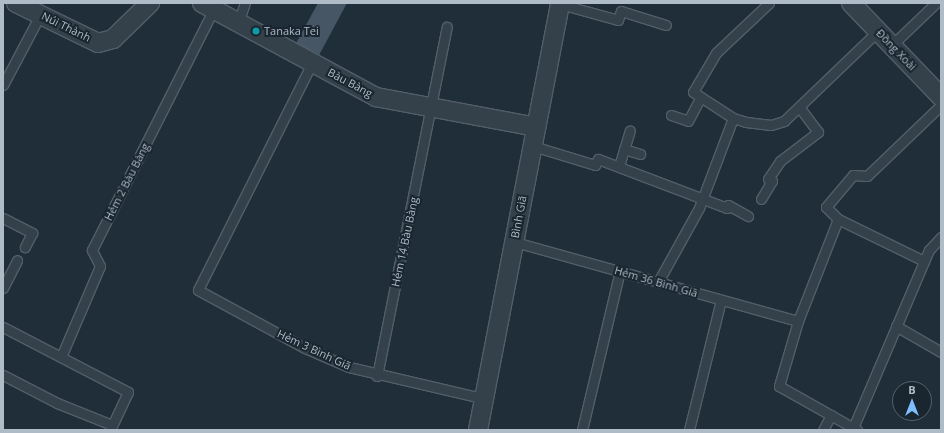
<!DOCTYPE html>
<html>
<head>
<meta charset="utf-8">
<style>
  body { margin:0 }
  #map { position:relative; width:944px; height:433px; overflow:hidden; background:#202e3a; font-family:"Open Sans",sans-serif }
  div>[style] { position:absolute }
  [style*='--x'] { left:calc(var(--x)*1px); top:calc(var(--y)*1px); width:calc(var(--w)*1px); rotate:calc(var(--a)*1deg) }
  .building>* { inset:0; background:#465664 }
  .roads { filter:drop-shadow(1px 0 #525e68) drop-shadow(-1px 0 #525e68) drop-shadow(0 1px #525e68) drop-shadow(0 -1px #525e68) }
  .service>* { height:9px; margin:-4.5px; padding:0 4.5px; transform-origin:4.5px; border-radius:4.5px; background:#34404a }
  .minor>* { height:18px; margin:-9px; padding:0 9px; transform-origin:9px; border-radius:9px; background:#34404a }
  .dots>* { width:11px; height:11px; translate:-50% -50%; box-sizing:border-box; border:2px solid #19252f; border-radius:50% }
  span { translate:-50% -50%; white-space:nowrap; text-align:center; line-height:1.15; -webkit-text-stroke:4px #19252f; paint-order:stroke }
  .street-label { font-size:11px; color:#afbbc7 }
  .poi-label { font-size:11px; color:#afbbc7 }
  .left { translate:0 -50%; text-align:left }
  .frame { position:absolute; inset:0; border:4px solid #afbbc7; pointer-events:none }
  .north { position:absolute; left:892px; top:381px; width:40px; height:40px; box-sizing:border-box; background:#19252f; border:1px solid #55616c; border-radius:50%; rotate:0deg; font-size:11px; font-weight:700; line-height:16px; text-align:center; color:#afbbc7 }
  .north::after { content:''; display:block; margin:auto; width:14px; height:18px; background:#7ebffd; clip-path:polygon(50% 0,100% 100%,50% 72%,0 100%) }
</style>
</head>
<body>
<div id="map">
  <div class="building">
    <i style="clip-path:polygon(318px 3px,347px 3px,317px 59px,294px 47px)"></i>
  </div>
  <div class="roads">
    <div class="service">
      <i style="--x:769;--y:3;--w:73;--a:136.7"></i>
      <i style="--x:716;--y:53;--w:45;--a:120.5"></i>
      <i style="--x:693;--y:92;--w:48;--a:33"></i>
      <i style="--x:733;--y:118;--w:14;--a:17"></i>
      <i style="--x:746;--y:122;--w:25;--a:7"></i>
      <i style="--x:771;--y:125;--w:14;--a:-17"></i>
      <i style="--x:784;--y:121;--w:130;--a:-43.8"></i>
      <i style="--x:560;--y:4;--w:60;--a:15.4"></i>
      <i style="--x:618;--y:20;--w:9;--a:-72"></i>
      <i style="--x:621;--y:11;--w:47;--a:17.3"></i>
      <i style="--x:238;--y:23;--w:21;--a:-71"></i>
      <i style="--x:892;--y:45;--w:61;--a:-43.7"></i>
      <i style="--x:312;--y:63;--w:254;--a:116.7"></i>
      <i style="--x:198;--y:290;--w:122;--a:28.5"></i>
      <i style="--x:305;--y:348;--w:48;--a:23.4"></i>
      <i style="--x:349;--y:367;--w:140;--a:13.2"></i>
      <i style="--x:3;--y:85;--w:79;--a:-62.1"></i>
      <i style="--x:671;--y:115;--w:18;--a:19"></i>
      <i style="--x:688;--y:121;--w:27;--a:-62"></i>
      <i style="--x:533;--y:146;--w:65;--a:17"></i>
      <i style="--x:595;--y:165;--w:7;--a:-63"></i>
      <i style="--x:598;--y:159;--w:138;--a:20.8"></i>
      <i style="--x:727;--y:208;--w:3;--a:-72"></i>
      <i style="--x:728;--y:205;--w:23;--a:29"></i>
      <i style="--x:624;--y:149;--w:17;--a:17"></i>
      <i style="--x:619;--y:166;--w:37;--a:-73"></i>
      <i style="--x:761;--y:199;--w:21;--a:-59"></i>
      <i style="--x:772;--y:181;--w:4;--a:-153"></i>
      <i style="--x:768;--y:179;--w:22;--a:-56"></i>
      <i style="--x:780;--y:161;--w:48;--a:-37.3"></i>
      <i style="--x:818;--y:132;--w:31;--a:-127"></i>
      <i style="--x:3;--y:218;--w:33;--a:27"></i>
      <i style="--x:32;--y:233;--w:16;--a:117"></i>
      <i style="--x:838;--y:219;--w:110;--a:111.4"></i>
      <i style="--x:798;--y:321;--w:68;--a:106.3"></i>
      <i style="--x:779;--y:386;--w:90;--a:29.4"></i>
      <i style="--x:515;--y:242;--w:294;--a:15.6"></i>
      <i style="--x:924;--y:261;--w:96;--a:-154"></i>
      <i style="--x:838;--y:219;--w:17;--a:-135"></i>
      <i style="--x:826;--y:207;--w:42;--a:-49.8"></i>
      <i style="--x:853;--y:175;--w:14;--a:4"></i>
      <i style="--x:867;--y:176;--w:103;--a:-43.8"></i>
      <i style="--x:658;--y:282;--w:85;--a:-61"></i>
      <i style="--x:699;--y:208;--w:96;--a:-69.3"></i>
      <i style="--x:3;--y:288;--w:31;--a:-63"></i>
      <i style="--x:896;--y:326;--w:52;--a:30"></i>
      <i style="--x:3;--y:327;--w:141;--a:27.5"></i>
      <i style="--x:128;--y:392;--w:42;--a:115.3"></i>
      <i style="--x:61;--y:357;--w:99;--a:-66.8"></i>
      <i style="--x:100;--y:266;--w:18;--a:-117"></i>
      <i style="--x:92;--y:250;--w:270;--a:-63.2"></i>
      <i style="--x:3;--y:375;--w:61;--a:27.4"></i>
      <i style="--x:57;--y:403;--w:59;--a:21.8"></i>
      <i style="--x:377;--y:376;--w:356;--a:-78.7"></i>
      <i style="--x:853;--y:428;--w:194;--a:-66.9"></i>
      <i style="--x:929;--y:250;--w:18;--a:-47"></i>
      <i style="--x:582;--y:430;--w:163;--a:-76.6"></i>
      <i style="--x:689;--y:430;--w:134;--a:-76.2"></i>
      <i style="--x:823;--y:430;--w:17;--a:-62"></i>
    </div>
    <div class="minor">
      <i style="--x:16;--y:3;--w:91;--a:26"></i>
      <i style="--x:98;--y:43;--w:16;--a:-15"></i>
      <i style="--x:113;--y:39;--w:52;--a:-44.2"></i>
      <i style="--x:202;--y:3;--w:198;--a:28.4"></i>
      <i style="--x:376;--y:97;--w:163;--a:10.6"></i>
      <i style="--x:851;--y:3;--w:130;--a:46.2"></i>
      <i style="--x:478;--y:430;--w:435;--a:-79.1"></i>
    </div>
  </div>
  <div class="dots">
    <i style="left:256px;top:31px;background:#0f9aa8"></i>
  </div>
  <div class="street-label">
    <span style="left:66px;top:27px;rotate:26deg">Núi Thành</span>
    <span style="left:896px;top:50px;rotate:46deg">Đồng Xoài</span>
    <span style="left:350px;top:83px;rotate:28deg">Bàu Bàng</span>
    <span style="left:127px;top:182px;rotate:-63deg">Hẻm 2 Bàu Bàng</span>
    <span style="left:519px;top:217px;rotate:-79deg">Bình Giã</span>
    <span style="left:405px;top:242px;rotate:-78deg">Hẻm 14 Bàu Bàng</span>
    <span style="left:656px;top:282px;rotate:16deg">Hẻm 36 Bình Giã</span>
    <span style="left:314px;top:350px;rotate:25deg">Hẻm 3 Bình Giã</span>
  </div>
  <div class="poi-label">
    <span class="left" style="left:264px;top:31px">Tanaka Tei</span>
  </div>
  <div class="frame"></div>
  <div class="north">B</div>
</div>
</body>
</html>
